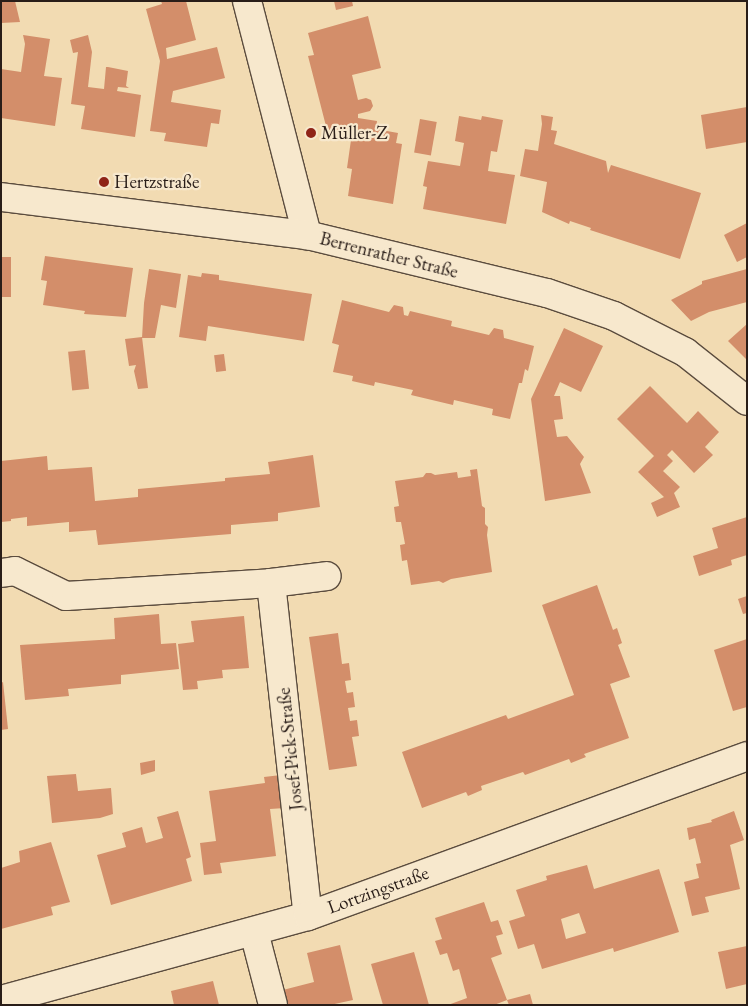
<!DOCTYPE html>
<html>
<head>
<meta charset="utf-8">
<style>
  body { margin:0 }
  #map { position:relative; width:748px; height:1006px; overflow:hidden; background:#f2dbb2; font-family:"EB Garamond",serif }
  div>[style] { position:absolute }
  [style*='--x'] { left:calc(var(--x)*1px); top:calc(var(--y)*1px); width:calc(var(--w)*1px); rotate:calc(var(--a)*1deg) }
  .building>* { inset:0; background:#d38e6a; transform-origin:0 0 }
  .roads { filter:drop-shadow(1px 0 #5b4c3e) drop-shadow(-1px 0 #5b4c3e) drop-shadow(0 1px #5b4c3e) drop-shadow(0 -1px #5b4c3e) }
  .minor>* { height:28px; margin:-14px; padding:0 14px; transform-origin:14px; border-radius:14px; background:#f7e8cd }
  .dots>* { width:14px; height:14px; translate:-50% -50%; box-sizing:border-box; border:2px solid #f7e8cd; border-radius:50% }
  span { translate:-50% -50%; white-space:nowrap; text-align:center; line-height:1.15; -webkit-text-stroke:4.5px #f7e8cd; paint-order:stroke }
  .poi-label { font-size:19px; color:#291d18 }
  .left { translate:0 -50%; text-align:left }
  .street-label { font-size:19px; color:#291d18 }
  .frame { position:absolute; inset:0; border:2px solid #291d18; pointer-events:none }
</style>
</head>
<body>
<div id="map">
  <div class="building">
    <i style="clip-path:polygon(1px 1px,15px 1px,20px 22px,1px 23px)"></i>
    <i style="clip-path:polygon(161px 1px,186px 1px,196px 40px,166px 48px,167px 59px,217px 47px,225px 78px,173px 91px,171px 102px,221px 110px,219px 124px,211px 123px,207px 147px,164px 141px,166px 133px,150px 131px,160px 61px,146px 9px,162px 4px)"></i>
    <i style="clip-path:polygon(334px 1px,352px 1px,353px 6px,336px 10px)"></i>
    <i style="clip-path:polygon(368px 16px,381px 68px,352px 75px,358px 100px,366px 98px,371px 100px,373px 106px,370px 111px,358px 114px,358px 118px,377px 121px,376px 129px,398px 133px,396px 143px,402px 144px,393px 204px,348px 196px,352px 169px,347px 168px,352px 133px,327px 130px,308px 56px,314px 55px,308px 33px)"></i>
    <i style="clip-path:polygon(23px 35px,50px 39px,44px 76px,62px 78px,55px 126px,1px 118px,1px 69px,21px 72px,25px 44px)"></i>
    <i style="clip-path:polygon(88px 35px,92px 52px,88px 87px,104px 89px,106px 67px,108px 67px,128px 71px,126px 86px,129px 88px,118px 87px,117px 91px,141px 95px,135px 137px,81px 129px,85px 106px,71px 104px,78px 52px,73px 53px,70px 40px)"></i>
    <i style="clip-path:polygon(747px 107px,747px 142px,706px 149px,701px 115px)"></i>
    <i style="clip-path:polygon(541px 115px,553px 117px,551px 130px,557px 131px,554px 144px,606px 161px,608px 173px,611px 165px,701px 193px,680px 259px,590px 230px,591px 228px,570px 221px,569px 224px,542px 212px,547px 182px,520px 176px,525px 149px,538px 151px,542px 124px)"></i>
    <i style="clip-path:polygon(459px 116px,481px 120px,482px 116px,503px 120px,497px 152px,491px 151px,488px 171px,515px 175px,506px 224px,423px 209px,427px 187px,423px 186px,428px 161px,460px 166px,464px 143px,455px 141px)"></i>
    <i style="left:420px;top:119px;width:17px;height:34px;rotate:10deg"></i>
    <i style="clip-path:polygon(747px 223px,747px 257px,737px 262px,724px 235px)"></i>
    <i style="clip-path:polygon(45px 256px,133px 268px,126px 317px,84px 314px,85px 311px,43px 305px,47px 281px,41px 280px)"></i>
    <i style="left:1px;top:257px;width:10px;height:40px"></i>
    <i style="clip-path:polygon(149px 269px,181px 274px,176px 308px,161px 305px,155px 338px,142px 338px,144px 303px)"></i>
    <i style="clip-path:polygon(747px 269px,747px 302px,709px 312px,691px 321px,671px 300px,702px 284px,702px 281px)"></i>
    <i style="clip-path:polygon(202px 273px,219px 275px,219px 280px,312px 294px,304px 341px,208px 326px,206px 341px,179px 337px,188px 275px,201px 277px)"></i>
    <i style="clip-path:polygon(342px 300px,389px 312px,394px 305px,403px 307px,404px 315px,408px 316px,410px 311px,452px 321px,451px 326px,489px 335px,494px 328px,503px 330px,504px 338px,534px 346px,528px 371px,525px 369px,522px 383px,519px 383px,510px 419px,492px 415px,493px 409px,454px 400px,453px 405px,411px 395px,413px 390px,375px 382px,374px 386px,352px 381px,353px 376px,333px 372px,339px 345px,332px 343px)"></i>
    <i style="clip-path:polygon(747px 324px,747px 360px,728px 341px)"></i>
    <i style="clip-path:polygon(564px 328px,603px 346px,581px 392px,560px 382px,554px 396px,560px 396px,563px 419px,554px 420px,557px 437px,567px 436px,584px 457px,580px 464px,591px 493px,545px 501px,531px 399px)"></i>
    <i style="clip-path:polygon(142px 337px,148px 388px,138px 389px,134px 371px,136px 365px,129px 366px,125px 339px)"></i>
    <i style="left:85px;top:350px;width:39px;height:17px;rotate:84deg"></i>
    <i style="left:224px;top:354px;width:17px;height:10px;rotate:83deg"></i>
    <i style="clip-path:polygon(650px 386px,687px 423px,698px 411px,719px 432px,705px 447px,713px 455px,694px 473px,672px 450px,667px 455px,673px 461px,663px 471px,680px 487px,674px 493px,680px 507px,657px 517px,651px 503px,664px 497px,638px 472px,654px 456px,617px 419px)"></i>
    <i style="clip-path:polygon(313px 455px,320px 507px,278px 513px,278px 521px,231px 525px,231px 534px,98px 545px,96px 530px,69px 532px,69px 522px,27px 526px,27px 517px,11px 519px,11px 521px,1px 522px,1px 461px,47px 456px,48px 470px,92px 467px,95px 501px,138px 497px,138px 489px,225px 481px,225px 478px,270px 474px,268px 462px)"></i>
    <i style="clip-path:polygon(477px 469px,482px 506px,485px 508px,485px 524px,488px 527px,487px 535px,492px 572px,451px 579px,443px 583px,439px 581px,411px 585px,407px 560px,402px 561px,400px 545px,405px 544px,401px 522px,396px 522px,394px 507px,399px 506px,395px 481px,423px 477px,426px 473px,431px 473px,435px 475px,457px 472px,458px 478px,471px 476px,470px 470px)"></i>
    <i style="clip-path:polygon(747px 517px,747px 555px,731px 560px,732px 565px,699px 576px,693px 556px,718px 548px,712px 528px)"></i>
    <i style="clip-path:polygon(597px 585px,613px 630px,617px 628px,622px 643px,618px 645px,630px 677px,610px 684px,629px 738px,584px 754px,586px 757px,571px 763px,569px 759px,525px 775px,523px 772px,481px 786px,482px 790px,468px 796px,466px 792px,422px 808px,402px 752px,506px 715px,508px 719px,574px 695px,542px 605px)"></i>
    <i style="clip-path:polygon(747px 596px,747px 613px,743px 614px,738px 599px)"></i>
    <i style="clip-path:polygon(159px 614px,161px 644px,176px 643px,179px 669px,121px 675px,121px 684px,68px 689px,69px 696px,25px 700px,20px 645px,115px 639px,114px 618px)"></i>
    <i style="clip-path:polygon(244px 616px,249px 668px,222px 670px,223px 678px,197px 681px,198px 689px,183px 690px,178px 644px,194px 642px,191px 621px)"></i>
    <i style="clip-path:polygon(338px 633px,342px 664px,349px 663px,351px 680px,345px 681px,347px 693px,353px 692px,355px 707px,348px 708px,350px 721px,357px 720px,359px 736px,352px 737px,357px 766px,329px 770px,309px 637px)"></i>
    <i style="clip-path:polygon(747px 639px,747px 707px,733px 711px,714px 650px)"></i>
    <i style="clip-path:polygon(3px 682px,8px 729px,1px 730px,1px 683px)"></i>
    <i style="clip-path:polygon(155px 760px,155px 771px,141px 775px,140px 763px)"></i>
    <i style="clip-path:polygon(76px 774px,78px 791px,111px 788px,113px 814px,100px 818px,52px 823px,47px 776px)"></i>
    <i style="clip-path:polygon(281px 775px,285px 808px,270px 809px,276px 856px,220px 863px,222px 873px,204px 875px,200px 843px,216px 841px,209px 791px,265px 783px,264px 777px)"></i>
    <i style="clip-path:polygon(178px 811px,191px 857px,186px 859px,192px 881px,111px 905px,97px 855px,126px 847px,122px 833px,142px 827px,146px 843px,163px 838px,157px 817px)"></i>
    <i style="clip-path:polygon(734px 811px,744px 840px,730px 845px,740px 889px,705px 897px,709px 912px,692px 916px,684px 882px,699px 878px,696px 864px,701px 863px,695px 838px,689px 840px,687px 828px,712px 822px,711px 820px)"></i>
    <i style="clip-path:polygon(51px 842px,70px 902px,51px 907px,53px 915px,1px 929px,1px 868px,20px 862px,19px 851px)"></i>
    <i style="clip-path:polygon(evenodd,587px 865px,594px 889px,659px 869px,679px 932px,614px 952px,613px 948px,542px 969px,534px 944px,518px 949px,509px 921px,525px 916px,516px 890px,547px 880px,546px 876px,587px 865px,579px 913px,586px 933px,566px 939px,561px 919px,579px 913px)"></i>
    <i style="clip-path:polygon(484px 902px,491px 922px,498px 920px,503px 934px,496px 936px,502px 954px,491px 958px,507px 1000px,494px 1005px,448px 1005px,467px 998px,459px 969px,453px 971px,447px 953px,440px 955px,435px 941px,442px 939px,435px 918px)"></i>
    <i style="clip-path:polygon(340px 945px,353px 1000px,330px 1005px,283px 1005px,279px 991px,314px 982px,307px 953px)"></i>
    <i style="clip-path:polygon(747px 946px,747px 984px,726px 989px,718px 952px)"></i>
    <i style="clip-path:polygon(414px 952px,429px 1005px,383px 1005px,371px 964px)"></i>
    <i style="clip-path:polygon(213px 981px,219px 1005px,174px 1005px,171px 991px)"></i>
    <i style="clip-path:polygon(530px 994px,533px 1005px,509px 1005px,507px 1000px)"></i>
  </div>
  <div class="roads">
    <div class="minor">
      <i style="--x:247;--y:1;--w:242;--a:75.6"></i>
      <i style="--x:1;--y:197;--w:308;--a:7.1"></i>
      <i style="--x:307;--y:235;--w:247;--a:13.6"></i>
      <i style="--x:547;--y:293;--w:71;--a:18.9"></i>
      <i style="--x:614;--y:316;--w:80;--a:26.9"></i>
      <i style="--x:685;--y:352;--w:79;--a:38.3"></i>
      <i style="--x:1;--y:573;--w:14;--a:-8"></i>
      <i style="--x:15;--y:571;--w:57;--a:26.1"></i>
      <i style="--x:66;--y:596;--w:205;--a:-3.6"></i>
      <i style="--x:271;--y:583;--w:335;--a:83.7"></i>
      <i style="--x:271;--y:583;--w:56;--a:-7.1"></i>
      <i style="--x:254;--y:932;--w:75;--a:75.4"></i>
      <i style="--x:1;--y:1000;--w:318;--a:-15.3"></i>
      <i style="--x:308;--y:916;--w:467;--a:-20"></i>
    </div>
  </div>
  <div class="dots">
    <i style="left:311px;top:133px;background:#8f2418"></i>
    <i style="left:104px;top:182px;background:#8f2418"></i>
  </div>
  <div class="poi-label">
    <span class="left" style="left:321px;top:133px">Müller-Z</span>
    <span class="left" style="left:114px;top:182px">Hertzstraße</span>
  </div>
  <div class="street-label">
    <span style="left:389px;top:255px;rotate:14deg">Berrenrather Straße</span>
    <span style="left:290px;top:749px;rotate:-96deg">Josef-Pick-Straße</span>
    <span style="left:378px;top:890px;rotate:-20deg">Lortzingstraße</span>
  </div>
  <div class="frame"></div>
</div>
</body>
</html>
